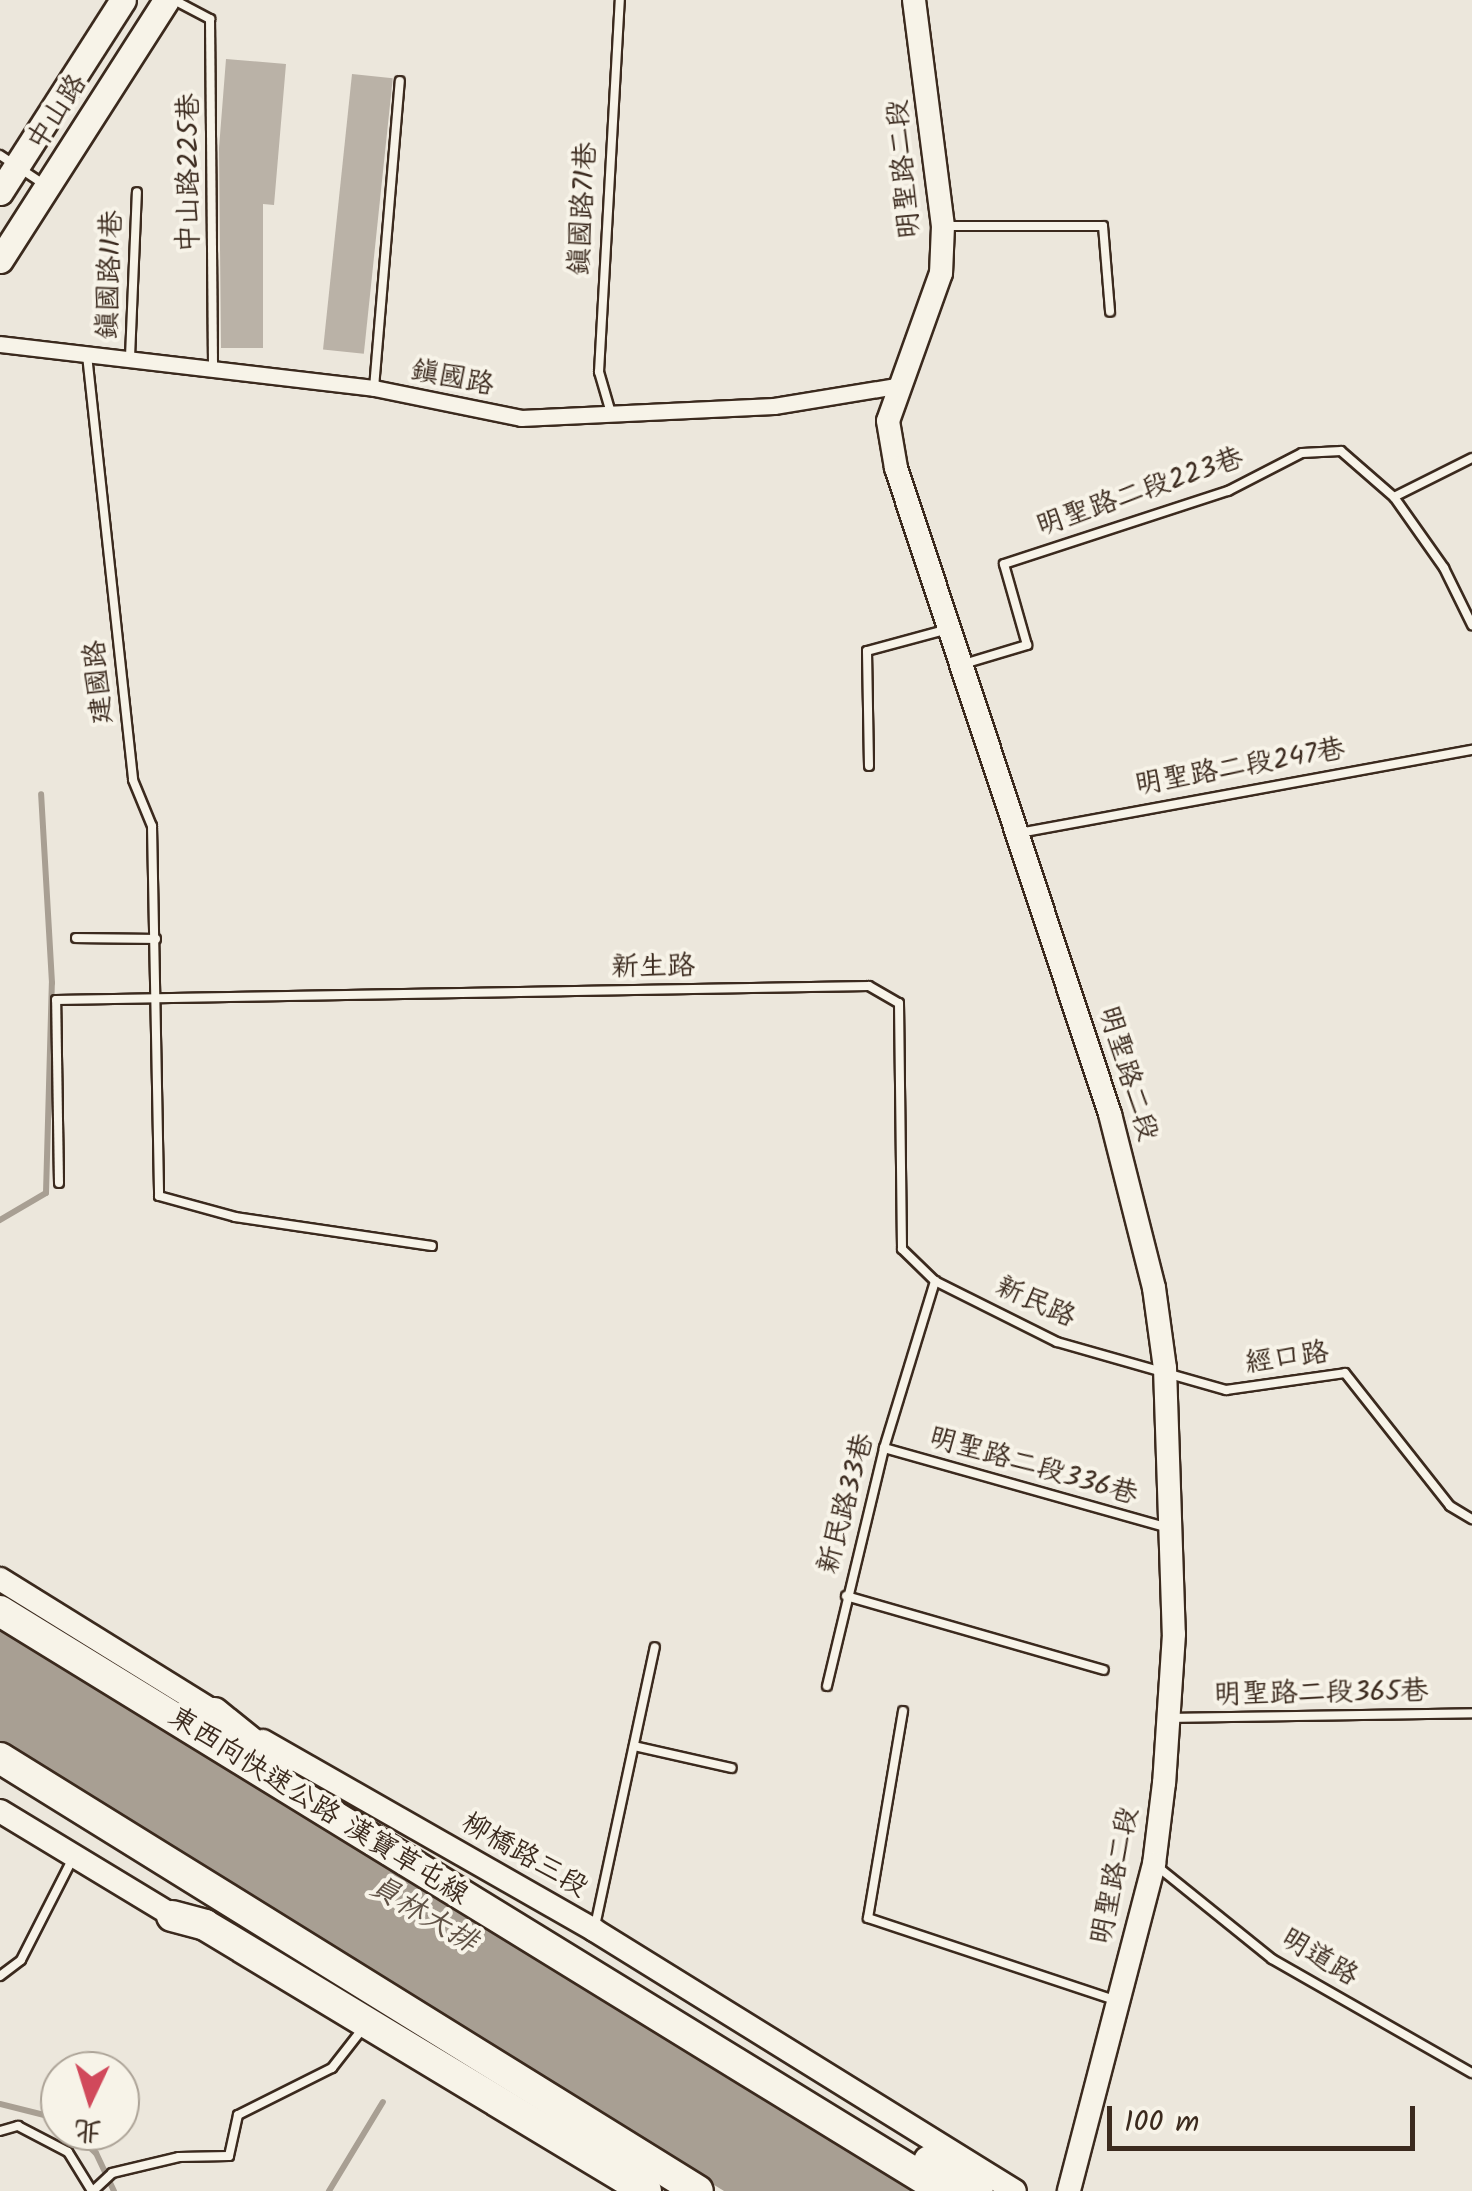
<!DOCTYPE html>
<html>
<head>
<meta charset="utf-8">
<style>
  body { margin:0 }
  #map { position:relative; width:1472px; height:2191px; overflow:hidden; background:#ece7dc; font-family:Kalam,"LXGW WenKai TC",sans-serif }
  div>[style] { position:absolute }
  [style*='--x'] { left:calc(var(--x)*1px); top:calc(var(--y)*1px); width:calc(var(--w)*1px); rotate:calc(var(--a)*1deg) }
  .water>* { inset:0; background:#a89f93 }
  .stream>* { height:6px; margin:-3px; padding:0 3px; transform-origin:3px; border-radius:3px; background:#a89f93 }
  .building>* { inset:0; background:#bab2a7; transform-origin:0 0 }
  .roads { filter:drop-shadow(2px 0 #3b2a1e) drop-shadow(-2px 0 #3b2a1e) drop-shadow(0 2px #3b2a1e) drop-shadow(0 -2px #3b2a1e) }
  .lane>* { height:8px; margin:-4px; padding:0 4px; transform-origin:4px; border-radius:4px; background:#f7f3e8 }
  .street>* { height:15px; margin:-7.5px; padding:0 7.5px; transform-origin:7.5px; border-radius:7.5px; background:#f7f3e8 }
  .secondary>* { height:22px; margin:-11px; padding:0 11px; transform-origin:11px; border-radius:11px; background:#f7f3e8 }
  .primary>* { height:25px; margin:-12.5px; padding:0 12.5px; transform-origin:12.5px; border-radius:12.5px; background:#f7f3e8 }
  .highway>* { height:30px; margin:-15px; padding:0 15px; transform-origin:15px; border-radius:15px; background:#f7f3e8 }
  span { translate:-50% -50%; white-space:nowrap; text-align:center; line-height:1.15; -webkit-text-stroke:8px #f7f3e8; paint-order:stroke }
  .street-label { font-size:28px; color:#3b2a1e }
  .water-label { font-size:30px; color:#615347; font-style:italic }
  .north { position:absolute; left:40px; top:2051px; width:100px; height:100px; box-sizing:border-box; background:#f7f3e8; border:2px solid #aca397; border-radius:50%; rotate:184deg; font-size:28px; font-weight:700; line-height:40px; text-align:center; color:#3b2a1e }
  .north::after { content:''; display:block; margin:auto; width:35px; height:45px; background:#d1495b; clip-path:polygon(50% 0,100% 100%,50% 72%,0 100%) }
  .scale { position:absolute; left:1107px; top:2106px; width:308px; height:45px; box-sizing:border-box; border:5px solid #3b2a1e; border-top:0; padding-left:12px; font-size:30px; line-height:35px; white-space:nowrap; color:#3b2a1e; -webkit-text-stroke:8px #f7f3e8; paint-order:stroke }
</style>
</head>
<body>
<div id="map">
  <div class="water">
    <i style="clip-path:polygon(0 1621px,921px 2191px,724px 2191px,0 1744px)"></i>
  </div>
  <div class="stream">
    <i style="--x:0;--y:1220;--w:53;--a:-30.4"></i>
    <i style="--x:46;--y:1193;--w:210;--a:-88.4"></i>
    <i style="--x:52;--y:983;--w:189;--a:-93.3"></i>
    <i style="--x:0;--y:2104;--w:62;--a:14"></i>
    <i style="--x:73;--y:2131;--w:32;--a:44"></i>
    <i style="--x:96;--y:2153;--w:42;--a:64.7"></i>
    <i style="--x:329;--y:2191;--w:104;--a:-58.8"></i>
  </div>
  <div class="building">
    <i style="clip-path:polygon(226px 59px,286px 64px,274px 205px,263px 204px,263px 348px,221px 348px,219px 148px)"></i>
    <i style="left:352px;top:74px;width:41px;height:277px;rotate:6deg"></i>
  </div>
  <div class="roads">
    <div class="lane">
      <i style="--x:174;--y:0;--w:41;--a:27.8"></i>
      <i style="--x:210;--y:19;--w:349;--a:89.5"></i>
      <i style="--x:0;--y:155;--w:50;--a:33.7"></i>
      <i style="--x:947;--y:226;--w:156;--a:0"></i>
      <i style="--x:1103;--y:226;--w:86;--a:85.3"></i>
      <i style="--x:87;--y:355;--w:427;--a:83.8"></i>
      <i style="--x:133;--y:780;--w:50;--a:67.6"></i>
      <i style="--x:152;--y:826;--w:370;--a:88.9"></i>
      <i style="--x:159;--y:1196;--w:79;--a:15.4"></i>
      <i style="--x:235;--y:1217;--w:199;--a:8.4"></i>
      <i style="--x:130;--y:357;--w:165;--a:-87.6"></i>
      <i style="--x:374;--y:388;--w:308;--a:-85.2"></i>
      <i style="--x:611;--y:413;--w:43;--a:-106.3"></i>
      <i style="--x:599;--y:372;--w:373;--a:-86.8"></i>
      <i style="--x:1394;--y:497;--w:87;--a:-26.6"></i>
      <i style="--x:967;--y:663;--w:63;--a:-16.7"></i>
      <i style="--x:1027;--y:645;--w:84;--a:-105.9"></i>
      <i style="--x:1004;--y:564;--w:236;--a:-18.1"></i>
      <i style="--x:1228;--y:491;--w:83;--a:-27.2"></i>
      <i style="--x:1302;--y:453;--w:39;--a:-3"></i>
      <i style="--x:1341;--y:451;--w:70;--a:41"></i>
      <i style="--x:1394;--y:497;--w:87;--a:54.8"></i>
      <i style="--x:1444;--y:568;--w:64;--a:63.8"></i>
      <i style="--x:869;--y:766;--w:115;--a:-91"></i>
      <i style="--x:867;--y:651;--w:81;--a:-15.1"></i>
      <i style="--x:1019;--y:833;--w:461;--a:-10.4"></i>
      <i style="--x:76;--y:938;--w:80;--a:0.7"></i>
      <i style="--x:59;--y:1183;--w:183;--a:-90.9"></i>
      <i style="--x:56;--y:1000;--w:813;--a:-0.99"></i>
      <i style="--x:869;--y:986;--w:34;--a:30"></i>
      <i style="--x:899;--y:1003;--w:246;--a:89.3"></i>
      <i style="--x:902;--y:1249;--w:46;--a:44.1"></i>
      <i style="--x:935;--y:1281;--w:136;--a:26.6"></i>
      <i style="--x:1057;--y:1342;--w:176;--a:15.9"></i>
      <i style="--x:1226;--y:1390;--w:120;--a:-8.1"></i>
      <i style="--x:1345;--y:1373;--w:169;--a:51.7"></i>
      <i style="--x:1450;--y:1506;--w:26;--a:31"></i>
      <i style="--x:884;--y:1448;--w:295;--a:15.7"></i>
      <i style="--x:846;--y:1596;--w:268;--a:16"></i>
      <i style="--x:827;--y:1686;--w:245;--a:-76.5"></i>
      <i style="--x:884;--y:1448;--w:175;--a:-73"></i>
      <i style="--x:903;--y:1711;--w:210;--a:99.6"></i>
      <i style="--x:868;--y:1918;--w:259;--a:18.4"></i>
      <i style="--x:1170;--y:1718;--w:302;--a:-0.9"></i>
      <i style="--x:634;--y:1746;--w:100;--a:12.7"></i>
      <i style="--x:1158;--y:1867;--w:146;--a:38.9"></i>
      <i style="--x:1272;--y:1959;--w:230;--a:29.7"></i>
      <i style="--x:595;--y:1926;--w:285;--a:-77.9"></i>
      <i style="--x:0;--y:1976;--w:26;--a:-37"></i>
      <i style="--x:21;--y:1960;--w:114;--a:-63"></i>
      <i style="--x:0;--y:2131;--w:19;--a:-16"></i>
      <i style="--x:18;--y:2126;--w:56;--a:27.5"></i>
      <i style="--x:68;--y:2152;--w:46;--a:58.4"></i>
      <i style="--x:93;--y:2191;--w:26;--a:-43"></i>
      <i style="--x:112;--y:2173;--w:69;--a:-13.4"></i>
      <i style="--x:179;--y:2157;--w:50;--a:-1.1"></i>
      <i style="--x:229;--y:2156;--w:42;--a:-77.6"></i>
      <i style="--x:238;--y:2115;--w:105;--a:-26.6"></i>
      <i style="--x:332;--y:2068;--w:46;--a:-52.1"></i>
    </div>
    <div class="street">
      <i style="--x:0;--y:344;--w:377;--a:6.7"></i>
      <i style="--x:374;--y:388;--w:150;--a:11.5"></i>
      <i style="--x:521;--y:418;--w:253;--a:-2.7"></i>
      <i style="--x:774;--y:406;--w:124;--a:-9.3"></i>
    </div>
    <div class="secondary">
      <i style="--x:914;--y:0;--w:228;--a:82.7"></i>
      <i style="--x:943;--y:226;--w:47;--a:92.4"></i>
      <i style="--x:941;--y:273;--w:157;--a:109.7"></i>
      <i style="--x:888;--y:421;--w:48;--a:80.3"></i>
      <i style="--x:896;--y:468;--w:681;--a:71.67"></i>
      <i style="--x:1110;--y:1114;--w:179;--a:75.8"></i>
      <i style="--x:1154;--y:1288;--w:81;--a:82.2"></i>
      <i style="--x:1165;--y:1368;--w:266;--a:88.1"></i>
      <i style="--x:1174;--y:1634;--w:149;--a:93.8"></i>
      <i style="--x:1164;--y:1783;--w:82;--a:97"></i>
      <i style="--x:1154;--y:1864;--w:338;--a:104.6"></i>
      <i style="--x:0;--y:1579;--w:267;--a:31.8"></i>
      <i style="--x:263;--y:1741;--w:381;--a:29.7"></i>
      <i style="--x:594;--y:1930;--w:495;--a:31.8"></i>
      <i style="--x:0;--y:1811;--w:216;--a:31.2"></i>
    </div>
    <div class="primary">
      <i style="--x:0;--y:192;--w:228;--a:-57.4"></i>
      <i style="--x:0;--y:260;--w:308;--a:-57.4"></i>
    </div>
    <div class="highway">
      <i style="--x:0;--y:1611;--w:1108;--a:31.57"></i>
      <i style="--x:214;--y:1713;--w:78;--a:38.8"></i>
      <i style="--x:0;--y:1758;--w:821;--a:31.81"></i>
      <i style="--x:172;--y:1916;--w:34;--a:15"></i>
      <i style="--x:205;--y:1925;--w:515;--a:31.1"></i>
      <i style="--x:929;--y:2161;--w:57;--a:31.5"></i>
    </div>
  </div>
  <div class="street-label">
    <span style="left:58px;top:113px;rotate:-57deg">中山路</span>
    <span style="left:905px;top:169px;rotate:-95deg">明聖路二段</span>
    <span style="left:190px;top:173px;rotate:-90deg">中山路225巷</span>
    <span style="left:584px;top:209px;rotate:-87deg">鎮國路71巷</span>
    <span style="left:111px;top:275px;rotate:-88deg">鎮國路11巷</span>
    <span style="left:452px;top:379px;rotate:11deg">鎮國路</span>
    <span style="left:1140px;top:493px;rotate:-19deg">明聖路二段223巷</span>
    <span style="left:100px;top:682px;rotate:-96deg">建國路</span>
    <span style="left:1240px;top:768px;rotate:-10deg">明聖路二段247巷</span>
    <span style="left:653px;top:968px;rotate:-1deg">新生路</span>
    <span style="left:1127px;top:1074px;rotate:73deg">明聖路二段</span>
    <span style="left:1035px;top:1303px;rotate:24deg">新民路</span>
    <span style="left:1287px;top:1359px;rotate:-8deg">經口路</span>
    <span style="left:1033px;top:1467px;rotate:16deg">明聖路二段336巷</span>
    <span style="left:847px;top:1504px;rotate:-75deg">新民路33巷</span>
    <span style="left:1321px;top:1694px;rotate:-1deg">明聖路二段365巷</span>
    <span style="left:318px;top:1807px;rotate:32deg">東西向快速公路 漢寶草屯線</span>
    <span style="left:524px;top:1856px;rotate:30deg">柳橋路三段</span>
    <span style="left:1116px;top:1876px;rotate:-78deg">明聖路二段</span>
    <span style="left:1319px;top:1958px;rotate:31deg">明道路</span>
  </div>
  <div class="water-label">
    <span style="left:423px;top:1915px;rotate:31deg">員林大排</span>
  </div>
  <div class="north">北</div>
  <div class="scale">100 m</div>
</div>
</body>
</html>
